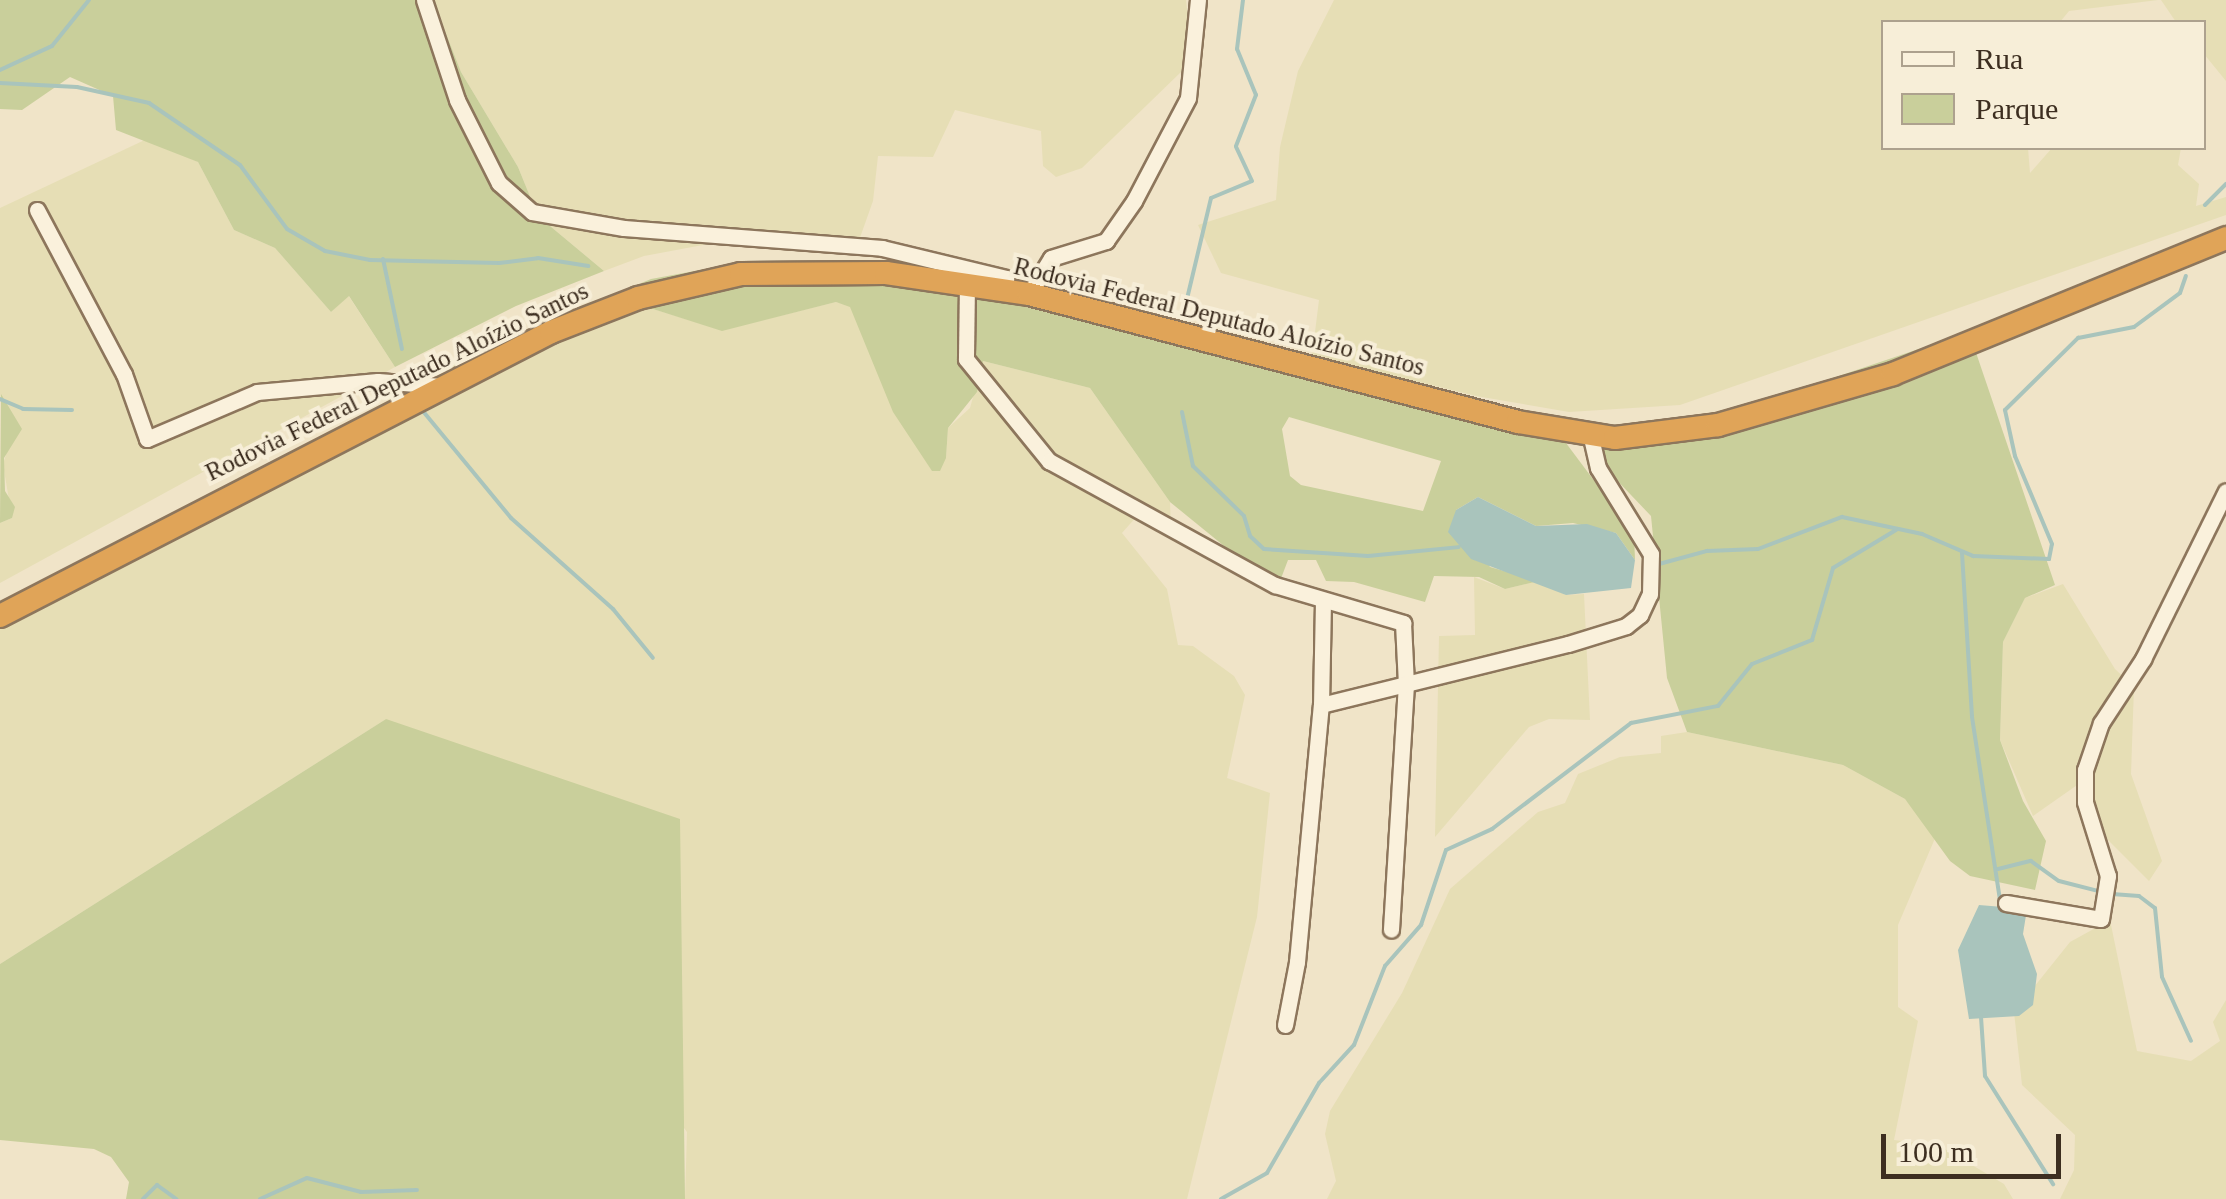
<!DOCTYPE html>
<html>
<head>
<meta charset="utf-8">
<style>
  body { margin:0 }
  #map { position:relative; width:2226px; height:1199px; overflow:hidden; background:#f0e4c8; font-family:Georgia,serif }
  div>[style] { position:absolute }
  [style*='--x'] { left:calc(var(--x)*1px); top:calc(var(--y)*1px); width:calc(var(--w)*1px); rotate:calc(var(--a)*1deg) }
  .farmland>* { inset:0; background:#e6deb5 }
  .green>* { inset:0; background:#c9cf9b }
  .water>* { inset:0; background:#a9c4bc }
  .stream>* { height:4px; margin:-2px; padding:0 2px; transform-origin:2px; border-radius:2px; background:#a9c4bc }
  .roads { filter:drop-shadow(2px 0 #8d765c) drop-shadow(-2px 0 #8d765c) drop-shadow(0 2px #8d765c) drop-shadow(0 -2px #8d765c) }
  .minor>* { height:15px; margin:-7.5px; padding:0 7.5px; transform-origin:7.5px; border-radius:7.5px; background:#faf1dc }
  .highway>* { height:22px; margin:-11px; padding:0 11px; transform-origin:11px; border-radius:11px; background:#e0a458 }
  span { translate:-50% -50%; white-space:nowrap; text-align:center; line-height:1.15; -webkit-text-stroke:8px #f7eed8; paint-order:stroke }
  .street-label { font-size:25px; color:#3d2e20 }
  .legend { position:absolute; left:1881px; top:20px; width:325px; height:130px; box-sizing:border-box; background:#f7eed8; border:2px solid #ada18e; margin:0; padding:12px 18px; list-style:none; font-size:30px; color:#3d2e20 }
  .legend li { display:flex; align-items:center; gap:20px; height:50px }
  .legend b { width:50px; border:2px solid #ada18e }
  .scale { position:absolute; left:1881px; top:1134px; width:180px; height:45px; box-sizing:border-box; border:5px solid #3d2e20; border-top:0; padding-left:12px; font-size:30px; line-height:35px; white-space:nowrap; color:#3d2e20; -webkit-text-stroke:8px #f7eed8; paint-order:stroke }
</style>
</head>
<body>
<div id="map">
  <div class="farmland">
    <i style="clip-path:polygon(433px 0,1186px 0,1191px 44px,1181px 72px,1082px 168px,1056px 177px,1043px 166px,1041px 131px,955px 110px,933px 157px,878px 156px,873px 201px,857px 246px,719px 242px,644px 256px,604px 271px,538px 216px,518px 167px,461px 72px)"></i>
    <i style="clip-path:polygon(1334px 0,2158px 0,2069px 11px,2060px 22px,1884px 22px,1884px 148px,2028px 148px,2030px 173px,2052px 148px,2181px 148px,2178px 165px,2199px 184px,2196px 206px,2226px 197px,2226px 215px,1680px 405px,1569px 412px,1476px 396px,1312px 356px,1319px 300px,1221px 273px,1198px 225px,1276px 200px,1280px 147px,1298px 71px)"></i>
    <i style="clip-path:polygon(2161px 0,2226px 0,2226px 81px,2204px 54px,2204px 22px,2176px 22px)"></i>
    <i style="clip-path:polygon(149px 138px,198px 162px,234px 230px,275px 248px,331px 312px,348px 295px,395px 367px,0 583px,0 523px,12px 518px,3px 464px,11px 439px,0 395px,0 208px)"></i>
    <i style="clip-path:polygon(836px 302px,850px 306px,946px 458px,948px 428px,970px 408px,983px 361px,1090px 388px,1170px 502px,1171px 530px,1137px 516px,1122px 533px,1167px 589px,1178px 645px,1193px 646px,1234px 676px,1245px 695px,1227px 778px,1270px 793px,1257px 917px,1187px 1199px,685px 1199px,687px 1132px,386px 719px,0 964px,0 611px,481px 350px,633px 310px,653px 309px,722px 330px)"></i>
    <i style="clip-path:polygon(1474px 577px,1505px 589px,1539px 581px,1566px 595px,1584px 594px,1590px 720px,1549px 719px,1529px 727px,1435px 837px,1439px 636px,1475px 635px)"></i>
    <i style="clip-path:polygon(2063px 584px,2115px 669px,2134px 687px,2131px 774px,2162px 861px,2149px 881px,2106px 838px,2080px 783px,2033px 816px,2000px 740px,2003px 642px,2025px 598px)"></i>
    <i style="clip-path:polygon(1687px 732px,1843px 765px,1905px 799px,1936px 836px,1898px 925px,1898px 1007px,1918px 1021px,1894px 1140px,1940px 1146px,2004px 1184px,2013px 1199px,1327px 1199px,1336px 1181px,1325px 1134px,1330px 1111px,1402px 993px,1450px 889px,1538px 812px,1565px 803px,1578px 774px,1620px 757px,1661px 753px,1661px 736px)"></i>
    <i style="clip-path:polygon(2110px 920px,2137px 1051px,2191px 1061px,2220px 1041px,2213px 1022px,2226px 1000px,2226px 1199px,2060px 1199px,2074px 1170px,2075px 1135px,2022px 1085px,2014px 1012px,2070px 942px)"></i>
  </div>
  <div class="green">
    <i style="clip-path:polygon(0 0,433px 0,461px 72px,518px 167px,538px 216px,604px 271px,516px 306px,395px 367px,349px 296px,331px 312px,275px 248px,234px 230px,198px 162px,116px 130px,113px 96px,70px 77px,22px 110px,0 109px)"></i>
    <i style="clip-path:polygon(evenodd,806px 263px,899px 275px,1471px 419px,1560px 435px,1634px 534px,1635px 560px,1616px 533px,1573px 523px,1536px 526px,1478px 497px,1456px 510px,1490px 567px,1539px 581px,1505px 589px,1479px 577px,1434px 576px,1425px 602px,1354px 582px,1326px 581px,1316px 560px,1288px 560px,1277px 589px,1170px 502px,1090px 388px,983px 361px,977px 392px,948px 428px,946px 458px,940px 471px,932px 471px,893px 412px,850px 307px,836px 302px,722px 331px,653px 309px,633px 310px,481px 350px,651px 279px,722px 266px,806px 263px,1289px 417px,1441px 461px,1423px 511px,1301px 485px,1290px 476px,1282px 429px,1289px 417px)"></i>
    <i style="clip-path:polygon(1969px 332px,2055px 585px,2025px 598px,2003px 642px,2000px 740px,2023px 801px,2046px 841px,2035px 890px,1970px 876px,1950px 861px,1905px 799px,1843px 765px,1687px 732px,1667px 678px,1651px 516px,1591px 453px,1612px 435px,1685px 428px)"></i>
    <i style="clip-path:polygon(1px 394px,22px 429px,4px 458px,5px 491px,15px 507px,12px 518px,0 523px)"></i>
    <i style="clip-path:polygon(386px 719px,680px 819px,685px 1199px,126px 1199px,129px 1182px,111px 1157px,94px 1149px,0 1140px,0 964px)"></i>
  </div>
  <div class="water">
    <i style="clip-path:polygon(1478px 497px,1536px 526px,1587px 524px,1616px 533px,1635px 560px,1631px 588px,1566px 595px,1471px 559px,1448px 532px,1456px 510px)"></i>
    <i style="clip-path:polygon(1979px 905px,2027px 909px,2023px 934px,2037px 974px,2033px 1005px,2019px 1016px,1969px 1019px,1958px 950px)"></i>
  </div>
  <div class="stream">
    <i style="--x:0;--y:70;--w:57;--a:-24.8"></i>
    <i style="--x:52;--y:46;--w:59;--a:-51.2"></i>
    <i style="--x:0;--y:83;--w:77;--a:3"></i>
    <i style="--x:77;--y:87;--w:74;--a:12.5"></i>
    <i style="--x:149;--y:103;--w:110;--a:34.3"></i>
    <i style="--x:240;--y:165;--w:79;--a:53.7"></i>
    <i style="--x:287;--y:229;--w:44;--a:30.1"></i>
    <i style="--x:325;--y:251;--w:46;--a:11.3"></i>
    <i style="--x:370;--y:260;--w:129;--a:1.3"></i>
    <i style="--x:499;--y:263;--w:39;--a:-7"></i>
    <i style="--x:538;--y:258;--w:51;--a:9.1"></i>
    <i style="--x:2205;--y:205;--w:30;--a:-45"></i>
    <i style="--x:383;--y:259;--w:92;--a:78.1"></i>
    <i style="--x:1186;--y:303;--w:108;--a:-76.6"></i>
    <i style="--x:1211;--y:198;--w:44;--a:-22.5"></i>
    <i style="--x:1252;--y:181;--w:38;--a:-115"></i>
    <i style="--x:1236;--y:146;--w:55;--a:-68.6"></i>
    <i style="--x:1256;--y:95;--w:50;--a:-112.4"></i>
    <i style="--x:1237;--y:49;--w:49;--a:-83"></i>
    <i style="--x:0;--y:399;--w:25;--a:23"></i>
    <i style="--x:23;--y:409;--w:49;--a:1.2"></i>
    <i style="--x:422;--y:410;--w:140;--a:50.5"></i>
    <i style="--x:511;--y:518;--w:137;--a:41.7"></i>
    <i style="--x:613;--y:609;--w:63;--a:50.8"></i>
    <i style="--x:1182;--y:412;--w:55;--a:78.5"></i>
    <i style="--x:1193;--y:466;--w:71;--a:44.4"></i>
    <i style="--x:1244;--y:516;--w:21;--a:73"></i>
    <i style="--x:1250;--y:536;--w:19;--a:43"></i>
    <i style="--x:1264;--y:549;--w:104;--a:3.9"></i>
    <i style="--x:1368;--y:556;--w:91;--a:-5.6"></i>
    <i style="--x:1962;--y:553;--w:164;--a:86.5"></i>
    <i style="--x:1972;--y:717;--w:184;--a:81.3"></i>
    <i style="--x:1659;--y:564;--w:50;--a:-15.2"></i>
    <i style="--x:1707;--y:551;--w:51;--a:-2.2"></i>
    <i style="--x:1758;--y:549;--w:90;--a:-20.9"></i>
    <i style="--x:1842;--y:517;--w:82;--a:12"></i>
    <i style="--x:1922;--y:534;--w:56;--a:23.3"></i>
    <i style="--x:1973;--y:556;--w:76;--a:2.3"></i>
    <i style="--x:2049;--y:559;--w:15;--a:-79"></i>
    <i style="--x:2052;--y:544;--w:95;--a:-112.8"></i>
    <i style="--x:2015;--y:456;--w:47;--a:-102.3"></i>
    <i style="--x:2005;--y:410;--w:103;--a:-44.6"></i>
    <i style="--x:2078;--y:338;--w:57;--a:-11.1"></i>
    <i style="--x:2134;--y:327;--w:57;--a:-36.5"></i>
    <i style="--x:2180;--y:293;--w:18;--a:-71"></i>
    <i style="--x:1998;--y:869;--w:34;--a:-14"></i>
    <i style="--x:2031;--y:861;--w:34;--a:36"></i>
    <i style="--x:2059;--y:881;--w:44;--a:14.3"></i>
    <i style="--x:2112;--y:894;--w:27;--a:4"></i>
    <i style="--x:2139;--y:896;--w:20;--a:37"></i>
    <i style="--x:2155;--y:908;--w:69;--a:84.2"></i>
    <i style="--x:2162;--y:977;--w:70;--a:65.6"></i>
    <i style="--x:1981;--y:1017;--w:59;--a:86.1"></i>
    <i style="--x:1985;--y:1076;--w:128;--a:57.8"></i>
    <i style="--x:143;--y:1199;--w:20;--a:-45"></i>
    <i style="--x:157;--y:1185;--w:24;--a:36"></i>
    <i style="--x:260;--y:1199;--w:51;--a:-24.1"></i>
    <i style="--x:307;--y:1178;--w:56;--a:14.5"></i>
    <i style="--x:361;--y:1192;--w:56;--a:-2"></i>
    <i style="--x:1221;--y:1199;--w:53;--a:-29.5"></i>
    <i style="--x:1267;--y:1173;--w:104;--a:-60"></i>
    <i style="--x:1319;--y:1083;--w:52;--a:-47.4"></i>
    <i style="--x:1354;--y:1045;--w:85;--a:-68.6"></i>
    <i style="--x:1385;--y:966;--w:55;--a:-48.7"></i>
    <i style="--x:1421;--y:925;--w:79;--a:-71.6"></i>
    <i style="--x:1446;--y:850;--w:51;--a:-24.5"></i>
    <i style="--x:1492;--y:829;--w:175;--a:-37.3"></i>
    <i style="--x:1631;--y:723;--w:89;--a:-11.1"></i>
    <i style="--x:1718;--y:706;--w:54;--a:-51"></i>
    <i style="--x:1752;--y:664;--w:65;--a:-21.8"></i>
    <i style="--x:1812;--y:640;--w:75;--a:-73.7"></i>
    <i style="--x:1833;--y:568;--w:74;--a:-31.1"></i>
  </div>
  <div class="roads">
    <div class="minor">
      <i style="--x:424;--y:0;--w:105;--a:71.7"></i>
      <i style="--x:457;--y:100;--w:93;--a:63.2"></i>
      <i style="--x:499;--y:183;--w:44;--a:41.3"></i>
      <i style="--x:532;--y:212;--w:93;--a:9.9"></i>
      <i style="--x:624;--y:228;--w:259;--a:4.4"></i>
      <i style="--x:882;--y:248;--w:128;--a:13.6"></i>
      <i style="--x:1006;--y:278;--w:12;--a:90"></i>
      <i style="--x:37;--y:210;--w:186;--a:62.1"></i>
      <i style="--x:124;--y:374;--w:69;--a:70.5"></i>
      <i style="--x:147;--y:439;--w:120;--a:-23.1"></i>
      <i style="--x:257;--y:392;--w:121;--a:-5.2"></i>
      <i style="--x:378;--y:381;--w:63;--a:4.5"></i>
      <i style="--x:967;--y:284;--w:75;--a:90.8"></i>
      <i style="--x:966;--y:359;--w:132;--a:50.9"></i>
      <i style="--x:1049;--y:461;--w:258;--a:28.8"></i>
      <i style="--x:1275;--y:585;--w:134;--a:16.5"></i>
      <i style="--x:1403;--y:623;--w:61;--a:87.2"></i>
      <i style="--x:1406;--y:684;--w:246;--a:93.5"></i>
      <i style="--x:1029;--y:294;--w:42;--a:-58.6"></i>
      <i style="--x:1051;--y:258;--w:58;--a:-17.2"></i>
      <i style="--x:1106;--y:241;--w:49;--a:-55"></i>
      <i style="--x:1134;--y:201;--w:116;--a:-62.3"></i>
      <i style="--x:1188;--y:98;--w:99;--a:-84.2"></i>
      <i style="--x:1321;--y:705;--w:254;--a:-13.9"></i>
      <i style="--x:1568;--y:644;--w:61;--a:-17.2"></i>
      <i style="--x:1626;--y:626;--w:18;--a:-38"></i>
      <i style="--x:1640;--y:615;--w:23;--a:-65"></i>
      <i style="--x:1650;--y:594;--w:40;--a:-88.6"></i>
      <i style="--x:1651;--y:554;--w:101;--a:-121.6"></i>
      <i style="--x:1598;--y:468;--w:36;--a:-103"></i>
      <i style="--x:2006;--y:903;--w:96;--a:9.6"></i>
      <i style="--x:2101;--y:919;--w:44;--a:-80.8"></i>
      <i style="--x:2108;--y:876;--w:77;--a:-107.3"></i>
      <i style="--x:2085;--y:802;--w:32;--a:-90"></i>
      <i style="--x:2085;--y:770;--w:50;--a:-71.2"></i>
      <i style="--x:2101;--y:723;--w:77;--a:-56.7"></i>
      <i style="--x:2143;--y:659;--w:187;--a:-63.7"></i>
      <i style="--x:1285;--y:1025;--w:64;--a:-79.2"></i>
      <i style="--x:1297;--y:962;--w:258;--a:-84.7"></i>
      <i style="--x:1321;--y:705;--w:105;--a:-88.9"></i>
    </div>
    <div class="highway">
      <i style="--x:0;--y:616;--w:620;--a:-27.27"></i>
      <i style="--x:551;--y:332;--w:93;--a:-21.3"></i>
      <i style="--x:638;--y:298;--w:106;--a:-13.1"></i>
      <i style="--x:741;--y:274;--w:145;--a:-0.4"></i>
      <i style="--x:886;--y:273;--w:145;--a:8.4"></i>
      <i style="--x:1029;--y:294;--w:505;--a:14.67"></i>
      <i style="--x:1518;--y:422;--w:98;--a:9.4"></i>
      <i style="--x:1615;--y:438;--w:104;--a:-7.2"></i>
      <i style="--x:1718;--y:425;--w:182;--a:-16.2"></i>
      <i style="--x:1893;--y:374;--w:360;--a:-22.2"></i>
    </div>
  </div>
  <div class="street-label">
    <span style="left:1219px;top:317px;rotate:14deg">Rodovia Federal Deputado Aloízio Santos</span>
    <span style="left:397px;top:382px;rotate:-26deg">Rodovia Federal Deputado Aloízio Santos</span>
  </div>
  <ul class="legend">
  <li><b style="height:12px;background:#faf1dc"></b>Rua</li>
  <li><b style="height:28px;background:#c9cf9b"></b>Parque</li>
  </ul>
  <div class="scale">100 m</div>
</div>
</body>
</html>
